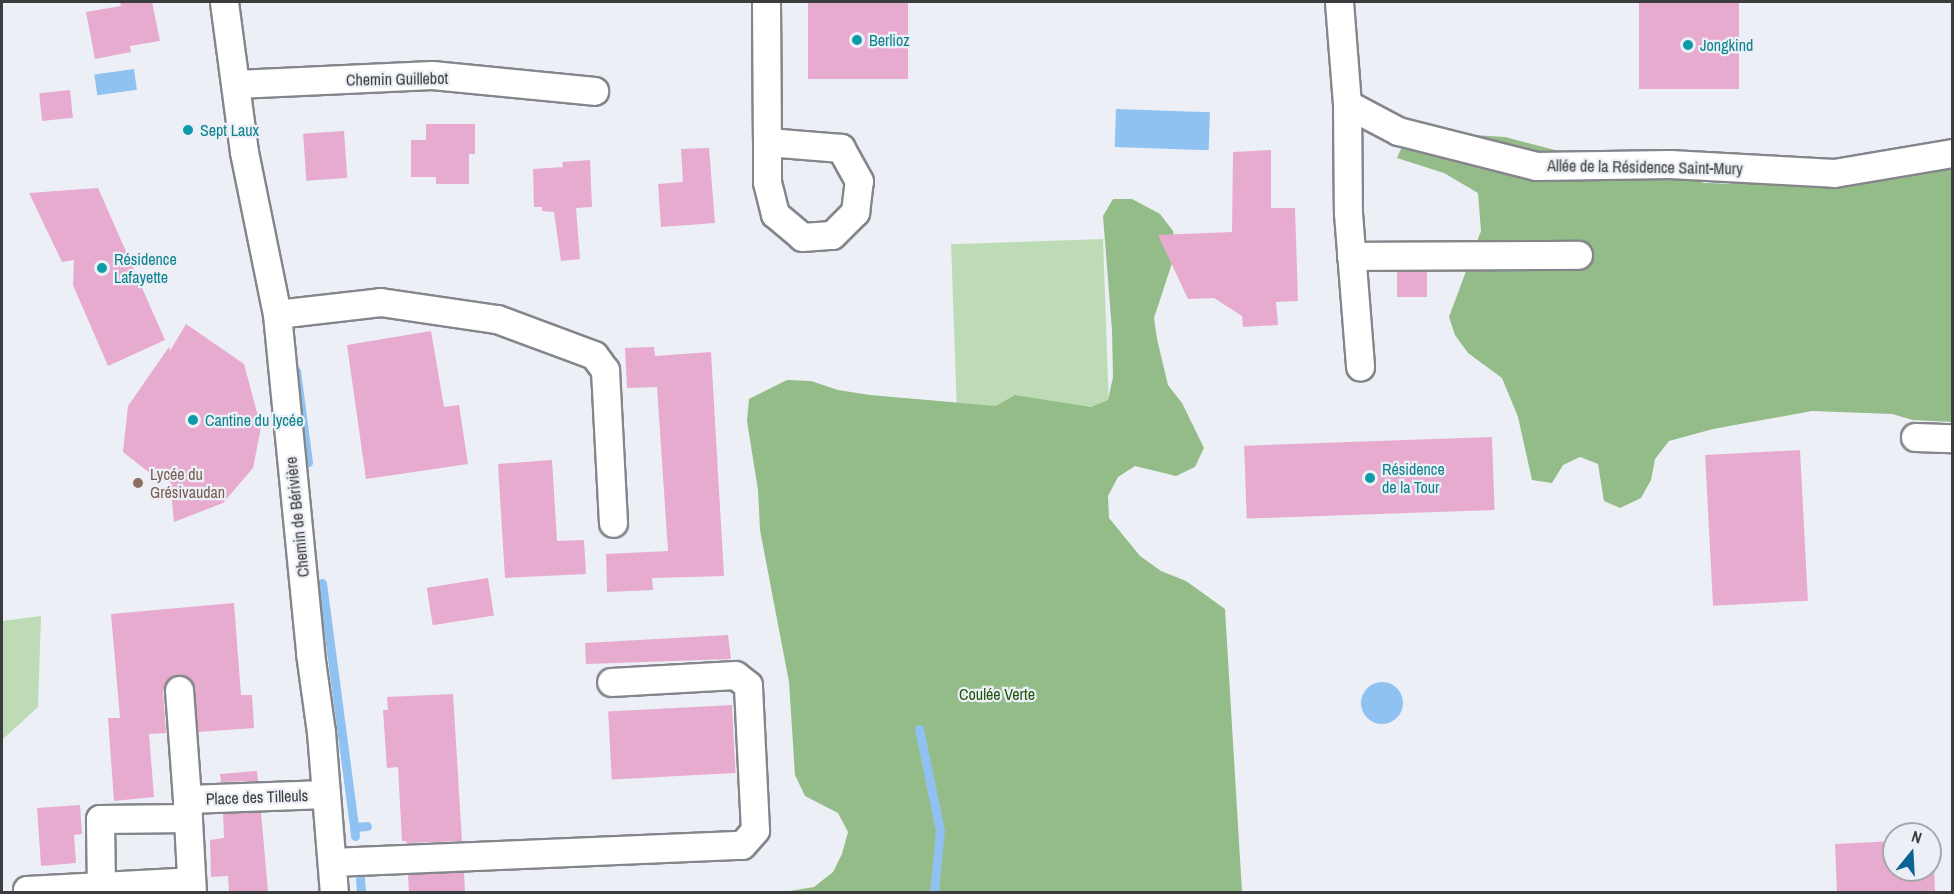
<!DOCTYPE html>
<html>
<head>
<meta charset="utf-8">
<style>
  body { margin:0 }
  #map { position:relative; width:1954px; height:894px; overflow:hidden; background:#eceff5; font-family:"Archivo Narrow",sans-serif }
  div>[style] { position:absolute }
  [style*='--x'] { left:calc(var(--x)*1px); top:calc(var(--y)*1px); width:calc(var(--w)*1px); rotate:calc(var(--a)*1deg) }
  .green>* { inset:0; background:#bddcb5; transform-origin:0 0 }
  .forest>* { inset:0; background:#93bc88 }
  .water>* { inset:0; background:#8fc2f0; transform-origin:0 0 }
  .round { border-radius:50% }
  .stream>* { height:9px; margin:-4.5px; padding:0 4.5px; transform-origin:4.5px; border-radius:4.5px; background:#8fc2f0 }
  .building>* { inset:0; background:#e8abd0; transform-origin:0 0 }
  .roads { filter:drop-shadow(2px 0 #84868b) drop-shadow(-2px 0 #84868b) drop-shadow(0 2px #84868b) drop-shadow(0 -2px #84868b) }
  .minor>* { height:27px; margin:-13.5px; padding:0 13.5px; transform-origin:13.5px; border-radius:13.5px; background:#fff }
  .dots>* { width:16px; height:16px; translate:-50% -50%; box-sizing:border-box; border:3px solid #eceff5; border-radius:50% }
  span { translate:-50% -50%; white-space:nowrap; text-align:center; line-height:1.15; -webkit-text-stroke:4.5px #eceff5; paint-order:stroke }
  .culture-label { font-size:16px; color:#0d838f }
  .left { translate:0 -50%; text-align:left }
  .street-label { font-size:16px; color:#3b3c3e }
  .education-label { font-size:16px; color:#785e54 }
  .park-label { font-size:16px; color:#20550e }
  .frame { position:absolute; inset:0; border:3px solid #3b3c3e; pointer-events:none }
  .north { position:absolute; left:1882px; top:822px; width:60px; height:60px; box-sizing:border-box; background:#eceff5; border:2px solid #a5a7ac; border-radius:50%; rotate:18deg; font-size:16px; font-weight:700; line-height:24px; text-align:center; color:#3b3c3e }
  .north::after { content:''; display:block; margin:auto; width:21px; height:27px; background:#0b6494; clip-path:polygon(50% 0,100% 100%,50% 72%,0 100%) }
</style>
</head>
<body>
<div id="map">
  <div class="green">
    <i style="left:1103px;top:239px;width:167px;height:152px;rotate:88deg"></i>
    <i style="clip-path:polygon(41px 616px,38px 707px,2px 740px,2px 621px)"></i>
  </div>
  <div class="forest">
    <i style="clip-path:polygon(1409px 131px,1505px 137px,1613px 165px,1705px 183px,1737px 184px,1952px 162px,1952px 422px,1913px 420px,1892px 414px,1812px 411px,1713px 429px,1669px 441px,1655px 459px,1651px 480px,1641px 498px,1620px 508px,1604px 501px,1598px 464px,1580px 457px,1563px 465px,1552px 483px,1532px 480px,1518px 417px,1502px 378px,1468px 353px,1455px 335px,1449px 317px,1481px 231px,1478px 193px,1444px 173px,1397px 158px)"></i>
    <i style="clip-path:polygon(1113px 199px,1132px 199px,1160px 214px,1173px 231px,1176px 251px,1154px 318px,1157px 339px,1168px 385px,1182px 403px,1204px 448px,1195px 467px,1176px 476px,1135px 466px,1118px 477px,1108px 496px,1109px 518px,1140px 556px,1161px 571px,1186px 581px,1225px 609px,1242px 892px,784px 892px,814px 887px,833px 872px,842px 854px,848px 832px,838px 813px,805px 796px,795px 775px,789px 682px,760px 530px,758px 490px,747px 421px,749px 399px,787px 380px,811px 381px,838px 390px,870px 395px,996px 406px,1015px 395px,1091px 407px,1108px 400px,1113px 377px,1112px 330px,1103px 216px)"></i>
  </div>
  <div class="water">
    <i style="left:134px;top:69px;width:21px;height:40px;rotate:82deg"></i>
    <i style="left:1116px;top:109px;width:94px;height:38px;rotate:2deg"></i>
    <i class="round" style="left:1361px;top:682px;width:42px;height:42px"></i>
  </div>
  <div class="stream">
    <i style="--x:296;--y:371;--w:92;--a:82.5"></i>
    <i style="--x:322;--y:583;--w:246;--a:82.5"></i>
    <i style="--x:919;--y:729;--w:103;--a:78.3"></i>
    <i style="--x:940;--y:830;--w:62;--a:95.5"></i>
    <i style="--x:355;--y:836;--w:9;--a:-96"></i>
    <i style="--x:354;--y:827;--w:13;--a:-4"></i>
    <i style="--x:360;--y:878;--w:14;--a:86"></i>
  </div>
  <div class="building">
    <i style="clip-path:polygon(120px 2px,152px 2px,160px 41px,130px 46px,131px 52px,95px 59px,86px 12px,121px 6px)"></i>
    <i style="left:808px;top:2px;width:100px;height:77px"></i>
    <i style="left:1639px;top:2px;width:100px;height:87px"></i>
    <i style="left:70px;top:90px;width:28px;height:31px;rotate:84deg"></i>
    <i style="clip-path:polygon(426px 124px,475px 124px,475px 154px,469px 154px,469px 184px,436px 184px,436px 177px,411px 177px,411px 140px,426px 140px)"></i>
    <i style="left:344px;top:131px;width:47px;height:41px;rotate:86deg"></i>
    <i style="clip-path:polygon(709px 148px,715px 223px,661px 227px,658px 184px,683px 182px,681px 149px)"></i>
    <i style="clip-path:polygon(1271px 150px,1271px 208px,1295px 208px,1298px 301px,1276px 302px,1278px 325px,1243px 327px,1242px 316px,1214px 298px,1188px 299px,1158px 235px,1232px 232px,1233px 152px)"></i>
    <i style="clip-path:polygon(590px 160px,592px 207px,576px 208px,580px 259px,561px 261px,554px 212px,542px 211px,542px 207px,534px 207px,533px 169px,563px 167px,562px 162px)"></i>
    <i style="clip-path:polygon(98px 188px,165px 340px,108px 366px,73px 285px,74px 260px,62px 262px,29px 193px)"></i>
    <i style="left:1427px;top:271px;width:26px;height:30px;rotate:90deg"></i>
    <i style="clip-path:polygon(186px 324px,244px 364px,261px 427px,253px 468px,223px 503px,174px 522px,170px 480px,151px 474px,123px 452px,128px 406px,169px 347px,170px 351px)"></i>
    <i style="clip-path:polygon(431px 331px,444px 407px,459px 405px,468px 464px,366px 479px,347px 345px)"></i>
    <i style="clip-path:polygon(654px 347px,655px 356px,711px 352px,724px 576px,652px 578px,653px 590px,607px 592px,606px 554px,668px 551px,657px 387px,627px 388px,625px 348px)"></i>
    <i style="left:1492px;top:437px;width:73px;height:248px;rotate:88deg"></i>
    <i style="left:1800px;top:450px;width:151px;height:95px;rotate:87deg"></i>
    <i style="clip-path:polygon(552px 460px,557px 541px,584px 540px,586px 574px,505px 578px,498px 464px)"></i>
    <i style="left:488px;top:578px;width:38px;height:62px;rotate:81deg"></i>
    <i style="clip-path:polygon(234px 603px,241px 695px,252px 695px,254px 728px,198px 732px,192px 682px,185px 676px,171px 677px,163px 691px,166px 733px,149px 734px,154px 797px,114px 801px,108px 718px,120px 718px,111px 614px)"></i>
    <i style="clip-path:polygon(728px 635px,731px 659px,586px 664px,585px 643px)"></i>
    <i style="clip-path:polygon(453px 694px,462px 841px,407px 843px,406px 841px,402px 841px,398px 767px,387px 768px,383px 710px,388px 710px,387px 697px)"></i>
    <i style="left:732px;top:705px;width:68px;height:124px;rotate:87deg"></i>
    <i style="clip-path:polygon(257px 771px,258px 781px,221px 782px,220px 774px)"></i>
    <i style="clip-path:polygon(80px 805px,82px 834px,74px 835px,76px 863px,41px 866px,37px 808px)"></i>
    <i style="clip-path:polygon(261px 812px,268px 892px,229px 892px,228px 876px,211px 877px,210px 840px,224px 838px,223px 813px)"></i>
    <i style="clip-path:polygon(1930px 839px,1933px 839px,1935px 892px,1837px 892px,1835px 844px,1894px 841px,1894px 870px,1930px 870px)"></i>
    <i style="clip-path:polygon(464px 872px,465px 892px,409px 892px,408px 875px)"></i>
  </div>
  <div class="roads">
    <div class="minor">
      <i style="--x:224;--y:2;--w:151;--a:82.4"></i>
      <i style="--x:244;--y:152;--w:165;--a:78.5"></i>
      <i style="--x:277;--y:314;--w:341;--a:84.4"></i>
      <i style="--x:310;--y:653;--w:80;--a:82.1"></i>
      <i style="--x:321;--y:732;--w:161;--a:85.4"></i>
      <i style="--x:766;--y:2;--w:140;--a:89.6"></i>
      <i style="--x:767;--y:142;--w:40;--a:90"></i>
      <i style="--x:767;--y:182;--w:33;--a:76"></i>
      <i style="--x:775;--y:214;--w:35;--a:40"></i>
      <i style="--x:802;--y:237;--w:30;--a:-4"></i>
      <i style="--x:832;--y:235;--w:33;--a:-45"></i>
      <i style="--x:855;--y:212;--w:31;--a:-83"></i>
      <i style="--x:859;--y:181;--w:38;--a:-119"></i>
      <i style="--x:841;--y:148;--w:74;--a:-175.4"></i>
      <i style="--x:1339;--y:2;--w:102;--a:85.5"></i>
      <i style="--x:1347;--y:104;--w:109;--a:89.5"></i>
      <i style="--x:1348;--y:213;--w:154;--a:85.5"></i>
      <i style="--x:236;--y:84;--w:196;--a:-2.6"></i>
      <i style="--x:432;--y:75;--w:163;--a:5.6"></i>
      <i style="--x:1347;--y:104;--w:58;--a:27.9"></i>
      <i style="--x:1398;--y:131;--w:142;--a:14.2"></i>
      <i style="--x:1536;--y:166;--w:134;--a:-0.9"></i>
      <i style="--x:1670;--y:164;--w:164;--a:3.1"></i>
      <i style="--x:1834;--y:173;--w:120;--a:-9.6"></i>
      <i style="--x:1351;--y:256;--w:227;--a:-0.3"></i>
      <i style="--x:277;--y:314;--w:104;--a:-6.6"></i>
      <i style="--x:380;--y:302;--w:118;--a:8.3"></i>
      <i style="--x:497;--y:319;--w:103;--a:20.4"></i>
      <i style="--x:594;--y:355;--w:19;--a:54"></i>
      <i style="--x:605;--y:370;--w:153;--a:87"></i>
      <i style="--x:1915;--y:437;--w:37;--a:2"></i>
      <i style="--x:179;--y:690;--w:109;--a:85.8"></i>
      <i style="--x:187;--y:799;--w:139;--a:-2.1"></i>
      <i style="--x:187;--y:801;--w:91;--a:86.9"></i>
      <i style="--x:332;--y:862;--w:410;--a:-2.4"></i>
      <i style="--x:742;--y:845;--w:20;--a:-49"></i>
      <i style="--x:755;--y:830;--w:145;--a:-92.8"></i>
      <i style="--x:748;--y:685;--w:16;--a:-142"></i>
      <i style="--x:735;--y:675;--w:124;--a:176.8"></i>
      <i style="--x:101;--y:886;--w:67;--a:-90.9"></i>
      <i style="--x:100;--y:819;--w:88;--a:-0.7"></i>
      <i style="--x:27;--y:892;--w:2;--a:-90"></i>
      <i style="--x:27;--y:890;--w:164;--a:-3.1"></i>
    </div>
  </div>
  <div class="dots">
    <i style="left:857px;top:40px;background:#0f9aa8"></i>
    <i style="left:1688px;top:45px;background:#0f9aa8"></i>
    <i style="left:188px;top:130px;background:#0f9aa8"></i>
    <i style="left:102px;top:268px;background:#0f9aa8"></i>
    <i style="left:193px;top:420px;background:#0f9aa8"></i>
    <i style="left:1370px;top:478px;background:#0f9aa8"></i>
    <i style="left:138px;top:483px;background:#8d6e63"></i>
  </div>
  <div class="culture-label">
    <span class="left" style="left:869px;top:40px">Berlioz</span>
    <span class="left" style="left:1700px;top:45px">Jongkind</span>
    <span class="left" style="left:200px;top:130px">Sept Laux</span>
    <span class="left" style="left:114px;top:268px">Résidence<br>Lafayette</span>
    <span class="left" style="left:205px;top:420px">Cantine du lycée</span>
    <span class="left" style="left:1382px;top:478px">Résidence<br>de la Tour</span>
  </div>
  <div class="street-label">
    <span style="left:397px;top:79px;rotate:-1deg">Chemin Guillebot</span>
    <span style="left:1645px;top:167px;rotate:1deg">Allée de la Résidence Saint-Mury</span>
    <span style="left:297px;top:517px;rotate:-96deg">Chemin de Bérivière</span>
    <span style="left:257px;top:797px;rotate:-2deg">Place des Tilleuls</span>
  </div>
  <div class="education-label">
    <span class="left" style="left:150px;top:483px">Lycée du<br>Grésivaudan</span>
  </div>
  <div class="park-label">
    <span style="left:997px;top:694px">Coulée Verte</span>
  </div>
  <div class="frame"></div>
  <div class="north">N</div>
</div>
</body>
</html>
